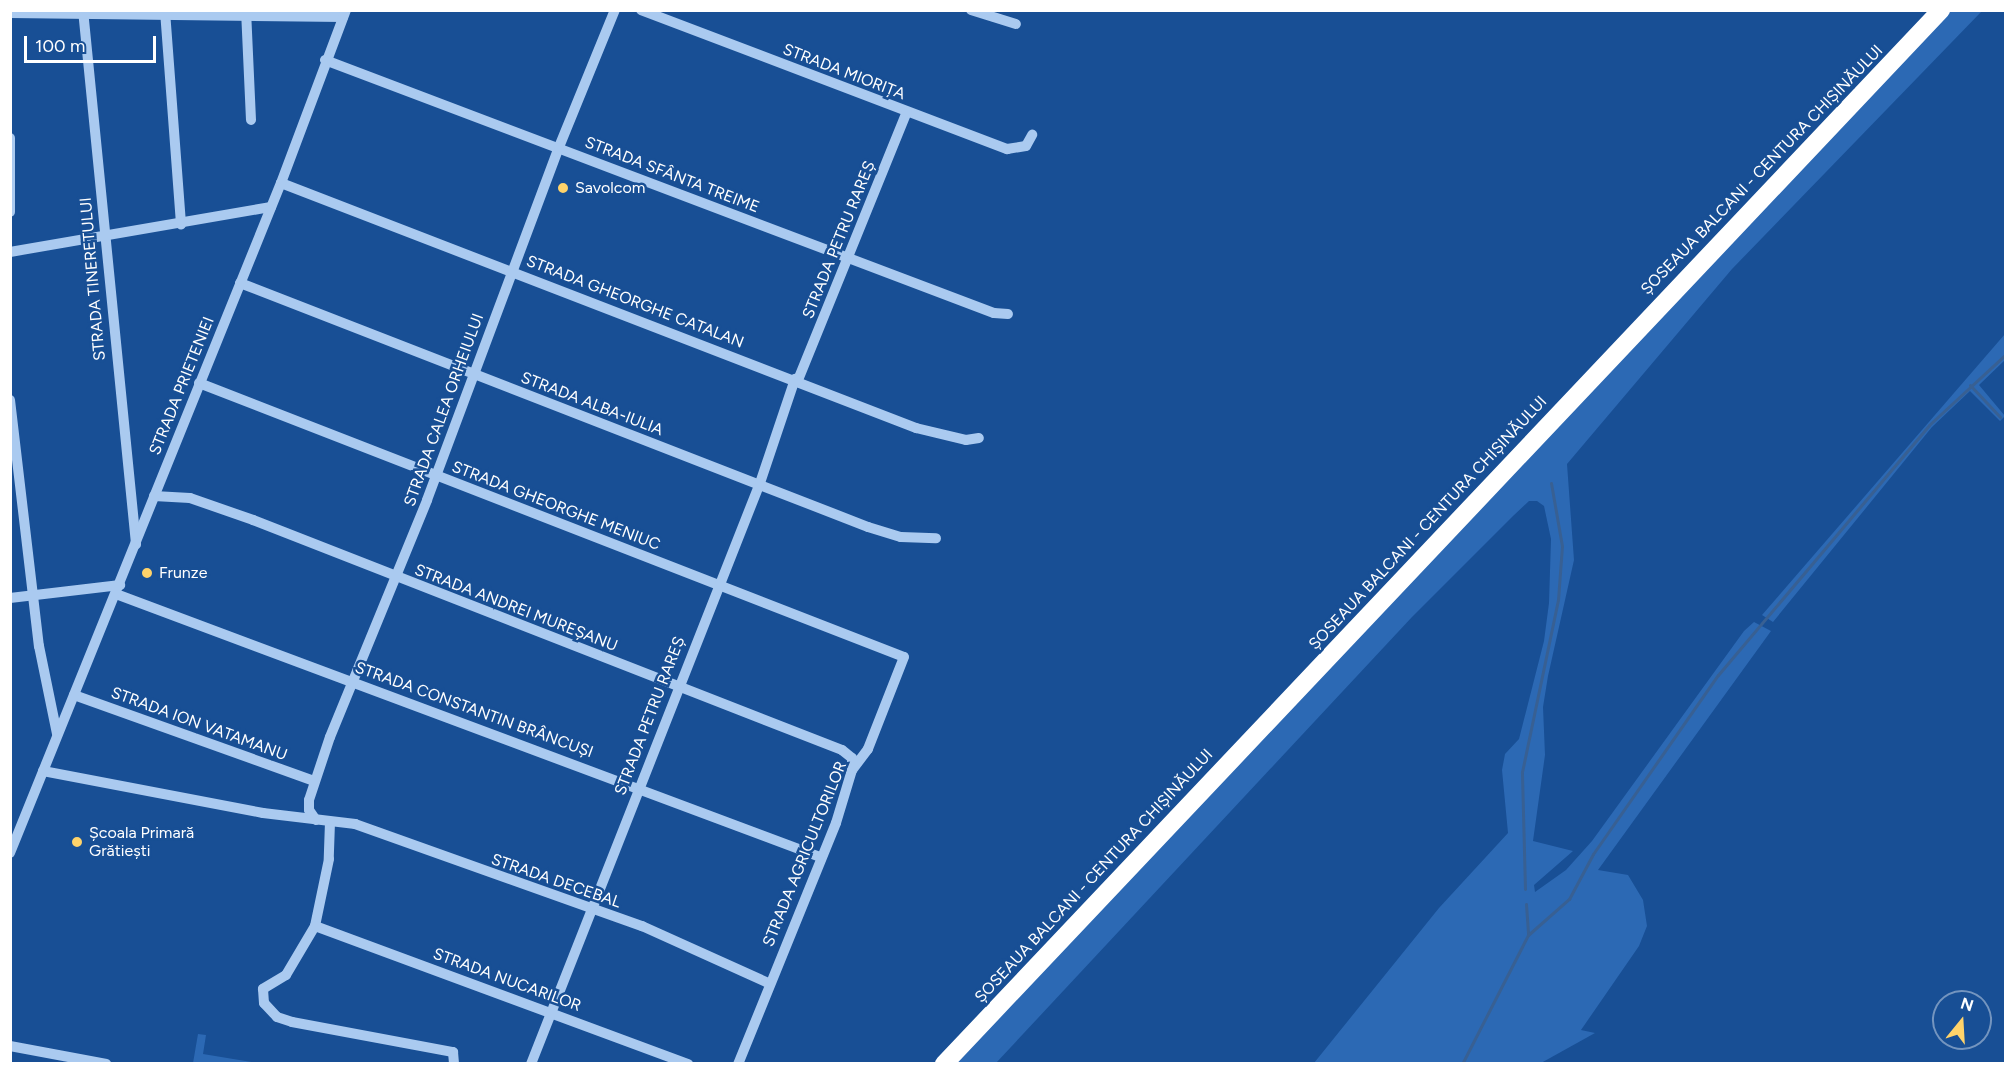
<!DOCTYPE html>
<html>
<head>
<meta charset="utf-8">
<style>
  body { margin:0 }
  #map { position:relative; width:2016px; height:1074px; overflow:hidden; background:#184f95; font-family:Figtree,sans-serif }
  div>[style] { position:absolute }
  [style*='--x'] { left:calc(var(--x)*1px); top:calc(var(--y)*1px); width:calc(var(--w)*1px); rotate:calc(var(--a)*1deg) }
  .green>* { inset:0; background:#2c69b4 }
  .stream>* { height:3px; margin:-1.5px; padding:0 1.5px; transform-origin:1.5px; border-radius:1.5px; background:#386093 }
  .minor>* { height:10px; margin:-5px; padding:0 5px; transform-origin:5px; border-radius:5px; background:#aacaf0 }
  .highway>* { height:18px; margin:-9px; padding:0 9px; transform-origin:9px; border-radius:9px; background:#fff }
  .dots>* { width:16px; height:16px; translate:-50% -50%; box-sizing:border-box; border:3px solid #184f95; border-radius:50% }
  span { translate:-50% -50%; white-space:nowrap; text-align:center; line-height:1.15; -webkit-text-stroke:5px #184f95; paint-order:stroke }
  .street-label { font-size:16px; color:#fff }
  .poi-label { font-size:16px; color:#fff }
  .left { translate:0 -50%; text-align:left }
  .frame { position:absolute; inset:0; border:12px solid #fff; pointer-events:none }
  .north { position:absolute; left:1932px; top:990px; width:60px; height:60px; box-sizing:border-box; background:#184f95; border:2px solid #7495bf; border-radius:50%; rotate:18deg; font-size:16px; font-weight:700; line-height:24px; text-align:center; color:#fff }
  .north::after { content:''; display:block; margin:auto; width:21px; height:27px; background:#ffd36a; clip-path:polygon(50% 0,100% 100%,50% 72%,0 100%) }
  .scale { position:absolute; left:24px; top:36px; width:132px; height:27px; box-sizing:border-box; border:3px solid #fff; border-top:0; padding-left:8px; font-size:18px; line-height:21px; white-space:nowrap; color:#fff; -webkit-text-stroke:4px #184f95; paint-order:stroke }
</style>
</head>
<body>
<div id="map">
  <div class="green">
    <i style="clip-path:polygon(1947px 11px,1982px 11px,1732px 269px,1567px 464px,1574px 560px,1548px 676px,1543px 707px,1545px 755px,1533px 841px,1573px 851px,1534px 885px,1535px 892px,1566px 870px,1592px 841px,1744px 631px,1754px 622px,1771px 631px,1598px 870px,1628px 875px,1643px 900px,1647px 926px,1639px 946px,1581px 1030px,1595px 1033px,1541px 1063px,1314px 1063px,1439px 908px,1508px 833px,1502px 770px,1505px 754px,1519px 739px,1544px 641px,1549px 603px,1551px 539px,1544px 506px,1537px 501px,1529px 501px,1513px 516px,1412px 617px,996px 1063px,950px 1064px)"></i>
    <i style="clip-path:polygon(2005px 334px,2005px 360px,1979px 385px,2005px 416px,2000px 421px,1970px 391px,1932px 427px,1773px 622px,1762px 615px)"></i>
    <i style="clip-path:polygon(198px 1034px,206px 1035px,203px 1054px,258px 1063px,193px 1063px)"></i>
  </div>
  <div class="stream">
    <i style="--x:1970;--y:385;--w:44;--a:46.8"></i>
    <i style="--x:1525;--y:889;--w:117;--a:-91.5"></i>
    <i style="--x:1522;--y:772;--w:176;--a:-78.2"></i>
    <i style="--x:1558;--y:600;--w:54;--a:-85.8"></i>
    <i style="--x:1562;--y:546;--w:64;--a:-99.9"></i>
    <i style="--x:1526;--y:904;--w:31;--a:86"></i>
    <i style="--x:1462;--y:1064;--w:145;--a:-62.9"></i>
    <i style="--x:1528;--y:935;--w:55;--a:-41.3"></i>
    <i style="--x:1569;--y:899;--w:51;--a:-61.9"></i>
    <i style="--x:1593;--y:854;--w:218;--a:-55.1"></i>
    <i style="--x:1718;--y:675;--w:327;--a:-49.8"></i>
    <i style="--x:1929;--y:425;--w:105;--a:-42.7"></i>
  </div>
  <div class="minor">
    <i style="--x:83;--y:10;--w:537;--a:84.33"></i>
    <i style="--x:246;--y:10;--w:110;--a:87.4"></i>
    <i style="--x:641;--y:10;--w:392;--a:20.8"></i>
    <i style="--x:1007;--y:149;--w:19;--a:-9"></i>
    <i style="--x:1026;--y:146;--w:13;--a:-61"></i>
    <i style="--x:971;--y:10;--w:47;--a:17.3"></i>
    <i style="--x:165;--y:11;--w:214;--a:85.7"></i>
    <i style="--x:10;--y:13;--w:333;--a:0.7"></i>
    <i style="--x:325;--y:60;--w:715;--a:20.72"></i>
    <i style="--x:994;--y:313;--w:14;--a:4"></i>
    <i style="--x:10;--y:138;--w:74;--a:90"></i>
    <i style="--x:281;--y:183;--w:681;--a:21.1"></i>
    <i style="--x:916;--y:428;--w:51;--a:13.5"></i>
    <i style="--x:966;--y:440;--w:13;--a:-9"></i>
    <i style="--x:10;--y:252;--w:265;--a:-9.8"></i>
    <i style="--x:240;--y:283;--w:674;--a:21.23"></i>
    <i style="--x:868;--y:527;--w:34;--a:17"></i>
    <i style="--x:901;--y:537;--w:35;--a:2"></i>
    <i style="--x:798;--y:380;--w:289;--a:-67.9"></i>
    <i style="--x:199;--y:383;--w:756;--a:21.24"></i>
    <i style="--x:904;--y:657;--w:99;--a:111.4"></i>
    <i style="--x:868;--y:749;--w:26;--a:127"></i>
    <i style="--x:852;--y:770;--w:55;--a:106.8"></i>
    <i style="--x:836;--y:823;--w:260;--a:112.1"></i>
    <i style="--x:10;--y:400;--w:248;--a:83.3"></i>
    <i style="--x:39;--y:646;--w:90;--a:78.4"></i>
    <i style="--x:154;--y:496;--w:36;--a:3"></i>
    <i style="--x:190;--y:498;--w:67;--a:19.2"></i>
    <i style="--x:253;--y:520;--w:632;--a:21.33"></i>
    <i style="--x:842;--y:750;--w:13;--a:39"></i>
    <i style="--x:852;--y:758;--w:12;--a:90"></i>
    <i style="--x:116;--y:594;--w:752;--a:20.48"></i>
    <i style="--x:10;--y:598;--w:111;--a:-6.7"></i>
    <i style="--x:74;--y:695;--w:255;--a:19.7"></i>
    <i style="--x:43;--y:771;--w:224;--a:10.8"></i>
    <i style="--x:263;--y:813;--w:93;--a:6.8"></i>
    <i style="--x:355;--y:824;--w:305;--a:19.6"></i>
    <i style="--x:642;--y:926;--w:138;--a:24.3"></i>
    <i style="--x:316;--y:820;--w:12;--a:-125"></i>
    <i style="--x:309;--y:810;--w:10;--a:-90"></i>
    <i style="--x:309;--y:800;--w:66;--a:-71.6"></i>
    <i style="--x:330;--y:737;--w:256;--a:-67.7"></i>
    <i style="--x:427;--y:500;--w:377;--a:-69.5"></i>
    <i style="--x:559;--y:147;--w:148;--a:-67.8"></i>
    <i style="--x:330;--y:822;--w:37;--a:92"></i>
    <i style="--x:329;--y:859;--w:68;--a:101.8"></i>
    <i style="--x:315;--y:926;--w:57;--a:120.6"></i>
    <i style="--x:286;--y:975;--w:27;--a:149"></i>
    <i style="--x:263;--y:989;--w:14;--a:86"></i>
    <i style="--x:264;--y:1003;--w:19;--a:47"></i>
    <i style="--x:277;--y:1017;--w:16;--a:18"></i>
    <i style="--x:292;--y:1022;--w:164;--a:10.6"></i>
    <i style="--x:453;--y:1052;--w:12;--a:85"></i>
    <i style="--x:10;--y:853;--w:723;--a:-67.98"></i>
    <i style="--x:281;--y:183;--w:185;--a:-69.4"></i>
    <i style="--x:315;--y:926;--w:398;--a:20.3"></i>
    <i style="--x:10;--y:1046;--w:98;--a:10.6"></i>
    <i style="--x:531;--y:1064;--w:625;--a:-68.49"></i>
    <i style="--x:760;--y:483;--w:110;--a:-71.4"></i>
  </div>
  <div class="highway">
    <i style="--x:944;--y:1064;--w:1451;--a:-46.59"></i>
  </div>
  <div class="dots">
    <i style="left:563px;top:188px;background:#ffd36a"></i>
    <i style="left:147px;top:573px;background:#ffd36a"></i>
    <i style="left:77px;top:842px;background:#ffd36a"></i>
  </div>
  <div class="street-label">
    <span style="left:844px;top:72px;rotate:21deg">STRADA MIORIȚA</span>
    <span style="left:1762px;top:170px;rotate:-46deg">ȘOSEAUA BALCANI - CENTURA CHIȘINĂULUI</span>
    <span style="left:672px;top:175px;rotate:21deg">STRADA SFÂNTA TREIME</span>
    <span style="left:839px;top:240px;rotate:-68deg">STRADA PETRU RAREȘ</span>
    <span style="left:93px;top:279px;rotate:-95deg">STRADA TINERETULUI</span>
    <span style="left:635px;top:302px;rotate:21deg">STRADA GHEORGHE CATALAN</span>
    <span style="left:182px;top:386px;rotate:-68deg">STRADA PRIETENIEI</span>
    <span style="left:592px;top:404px;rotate:21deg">STRADA ALBA-IULIA</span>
    <span style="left:444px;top:410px;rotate:-70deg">STRADA CALEA ORHEIULUI</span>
    <span style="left:556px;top:506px;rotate:21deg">STRADA GHEORGHE MENIUC</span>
    <span style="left:1428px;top:523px;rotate:-47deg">ȘOSEAUA BALCANI - CENTURA CHIȘINĂULUI</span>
    <span style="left:516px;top:608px;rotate:21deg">STRADA ANDREI MUREȘANU</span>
    <span style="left:474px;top:710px;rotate:20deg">STRADA CONSTANTIN BRÂNCUȘI</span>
    <span style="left:650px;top:716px;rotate:-69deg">STRADA PETRU RAREȘ</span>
    <span style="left:199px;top:724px;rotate:20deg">STRADA ION VATAMANU</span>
    <span style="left:805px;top:854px;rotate:-68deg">STRADA AGRICULTORILOR</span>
    <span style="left:1094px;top:876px;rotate:-47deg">ȘOSEAUA BALCANI - CENTURA CHIȘINĂULUI</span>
    <span style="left:556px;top:881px;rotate:19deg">STRADA DECEBAL</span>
    <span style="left:507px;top:980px;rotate:20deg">STRADA NUCARILOR</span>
  </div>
  <div class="poi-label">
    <span class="left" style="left:575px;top:188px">Savolcom</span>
    <span class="left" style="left:159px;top:573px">Frunze</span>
    <span class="left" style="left:89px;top:842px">Școala Primară<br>Grătiești</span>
  </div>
  <div class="frame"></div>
  <div class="north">N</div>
  <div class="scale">100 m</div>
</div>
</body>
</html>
